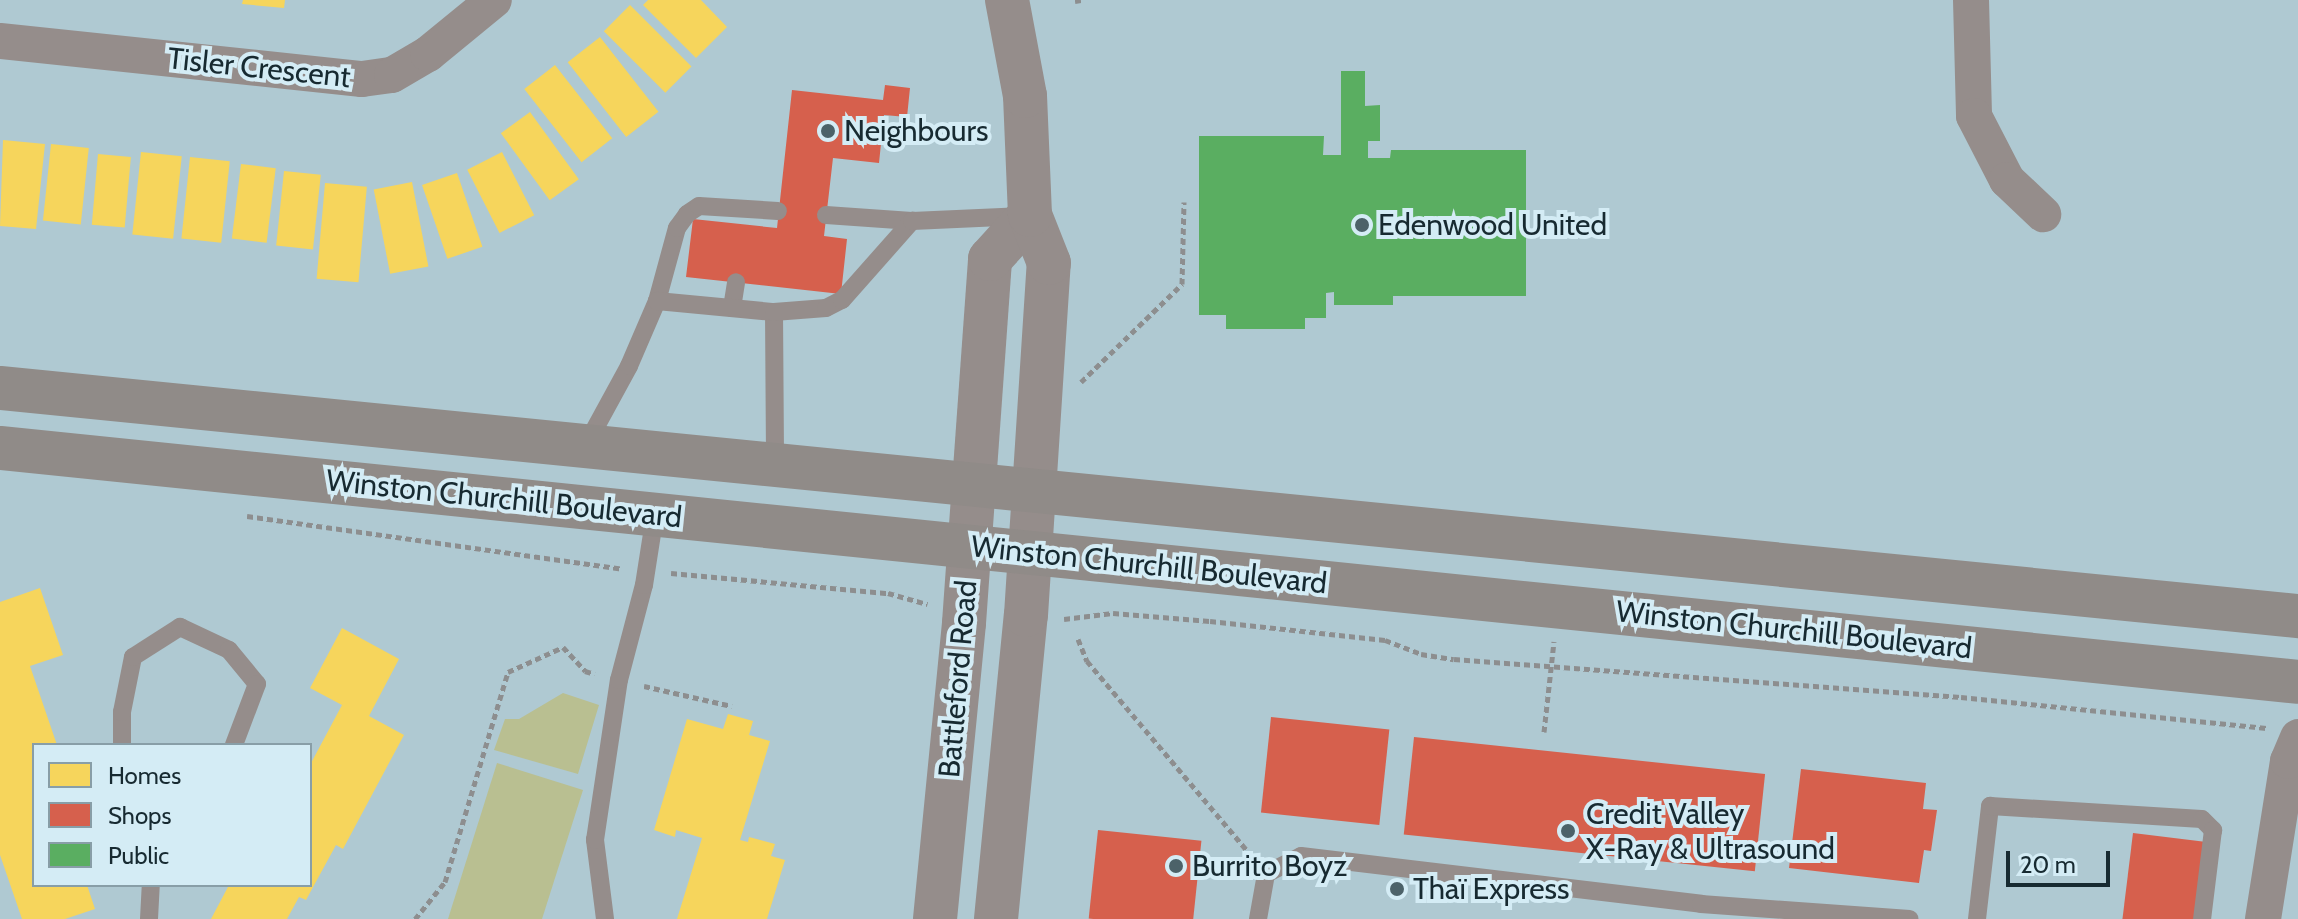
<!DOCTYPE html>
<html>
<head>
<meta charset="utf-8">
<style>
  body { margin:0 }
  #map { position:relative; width:2298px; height:919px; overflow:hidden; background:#afc9d2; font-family:Cabin,sans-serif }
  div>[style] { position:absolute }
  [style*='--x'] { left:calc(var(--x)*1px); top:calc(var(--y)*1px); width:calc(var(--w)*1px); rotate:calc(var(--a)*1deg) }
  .green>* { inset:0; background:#b9bf91 }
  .homes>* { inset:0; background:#f6d55c; transform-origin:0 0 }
  .shops>* { inset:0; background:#d6604d; transform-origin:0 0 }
  .public>* { inset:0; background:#5aae61 }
  .path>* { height:5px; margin-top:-2.5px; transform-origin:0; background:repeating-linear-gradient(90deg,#8d8e8f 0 6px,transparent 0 10px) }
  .service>* { height:18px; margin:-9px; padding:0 9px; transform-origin:9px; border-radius:9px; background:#958d8b }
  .minor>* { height:36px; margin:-18px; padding:0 18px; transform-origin:18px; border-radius:18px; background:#958d8b }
  .tertiary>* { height:44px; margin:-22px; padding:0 22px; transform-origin:22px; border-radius:22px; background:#958d8b }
  .secondary>* { height:44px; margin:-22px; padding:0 22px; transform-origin:22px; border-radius:22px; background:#908b88 }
  .dots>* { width:22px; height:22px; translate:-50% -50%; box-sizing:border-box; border:4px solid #d4ecf5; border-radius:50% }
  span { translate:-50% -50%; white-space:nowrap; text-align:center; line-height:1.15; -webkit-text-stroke:8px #d4ecf5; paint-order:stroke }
  .street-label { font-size:30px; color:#172a31 }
  .poi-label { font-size:30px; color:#172a31 }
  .left { translate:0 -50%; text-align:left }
  .legend { position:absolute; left:32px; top:743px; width:280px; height:144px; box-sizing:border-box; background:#d4ecf5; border:2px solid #889ea7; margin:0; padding:10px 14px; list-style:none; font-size:24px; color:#172a31 }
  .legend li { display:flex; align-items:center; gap:16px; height:40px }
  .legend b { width:40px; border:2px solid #889ea7 }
  .scale { position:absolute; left:2006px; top:851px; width:104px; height:36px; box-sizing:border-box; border:4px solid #172a31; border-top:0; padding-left:10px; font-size:24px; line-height:28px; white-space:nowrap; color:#172a31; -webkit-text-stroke:6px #d4ecf5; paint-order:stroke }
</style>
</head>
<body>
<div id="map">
  <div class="green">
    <i style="clip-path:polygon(563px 693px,599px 705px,578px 774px,494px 750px,505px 719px,519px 719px)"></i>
    <i style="clip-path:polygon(497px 763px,583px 790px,542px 919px,448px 919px)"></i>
  </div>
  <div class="homes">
    <i style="clip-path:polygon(243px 0,285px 0,284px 8px,242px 4px)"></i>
    <i style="clip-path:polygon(648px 0,701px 0,727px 27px,696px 58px,643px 5px)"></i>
    <i style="left:630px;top:5px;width:87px;height:37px;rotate:45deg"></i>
    <i style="left:600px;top:37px;width:95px;height:41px;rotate:52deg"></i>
    <i style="left:555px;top:65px;width:93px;height:39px;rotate:52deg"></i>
    <i style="left:530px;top:112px;width:83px;height:36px;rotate:54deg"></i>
    <i style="clip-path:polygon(3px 140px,45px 144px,36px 229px,0 226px)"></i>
    <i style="left:51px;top:144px;width:38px;height:77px;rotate:6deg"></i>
    <i style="left:141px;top:152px;width:41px;height:83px;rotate:6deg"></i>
    <i style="left:502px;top:152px;width:71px;height:39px;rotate:63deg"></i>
    <i style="left:98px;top:154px;width:33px;height:71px;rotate:5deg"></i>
    <i style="left:190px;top:157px;width:40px;height:82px;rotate:6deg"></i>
    <i style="left:241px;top:164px;width:35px;height:75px;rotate:7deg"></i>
    <i style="left:284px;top:171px;width:37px;height:75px;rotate:6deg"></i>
    <i style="left:457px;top:173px;width:78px;height:37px;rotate:71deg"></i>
    <i style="left:412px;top:182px;width:86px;height:39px;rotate:79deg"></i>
    <i style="left:325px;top:183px;width:42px;height:96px;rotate:5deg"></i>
    <i style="clip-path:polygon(40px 588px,63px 655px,30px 666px,57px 745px,34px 745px,34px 885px,87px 885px,95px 909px,65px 919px,22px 919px,0 855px,0 602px)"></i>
    <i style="clip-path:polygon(342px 628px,399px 659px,369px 716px,404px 735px,343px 849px,336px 845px,306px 900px,299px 897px,287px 919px,211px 919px,229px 885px,310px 885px,310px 765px,342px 705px,310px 688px)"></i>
    <i style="clip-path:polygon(728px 714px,753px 721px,749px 735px,770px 741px,740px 840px,748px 842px,749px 837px,775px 844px,771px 856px,785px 860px,767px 919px,677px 919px,702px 838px,676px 830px,675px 837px,654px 830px,687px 719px,723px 729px)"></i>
  </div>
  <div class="shops">
    <i style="clip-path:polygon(885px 85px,910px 88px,907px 117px,884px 115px,879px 163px,833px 158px,824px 236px,847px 239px,841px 294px,686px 277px,693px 219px,777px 228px,792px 90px,883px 100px)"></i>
    <i style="left:1271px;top:717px;width:119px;height:96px;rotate:6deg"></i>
    <i style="left:1414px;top:737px;width:353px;height:98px;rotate:6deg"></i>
    <i style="clip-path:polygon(1801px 769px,1926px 783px,1923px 809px,1937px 810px,1931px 851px,1924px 850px,1919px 883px,1789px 868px)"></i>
    <i style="left:1098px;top:830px;width:104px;height:89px;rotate:6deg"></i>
    <i style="left:2133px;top:833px;width:74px;height:87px;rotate:7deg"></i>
  </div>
  <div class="public">
    <i style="clip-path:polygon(1341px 71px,1365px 71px,1365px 106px,1380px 105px,1380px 141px,1368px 141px,1368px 158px,1390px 158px,1391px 150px,1526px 150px,1526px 296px,1393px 296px,1393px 305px,1334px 305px,1334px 292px,1326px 293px,1326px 318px,1305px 318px,1305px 329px,1226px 329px,1226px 315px,1199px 315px,1199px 136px,1324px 136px,1323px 155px,1341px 155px)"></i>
  </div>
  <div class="path">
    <i style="--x:1075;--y:1;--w:6;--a:-9"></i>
    <i style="--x:1081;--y:382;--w:141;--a:-44.1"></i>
    <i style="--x:1182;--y:284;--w:82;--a:-88.6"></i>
    <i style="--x:247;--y:516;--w:379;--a:8"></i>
    <i style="--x:671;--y:573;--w:218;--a:5.3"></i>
    <i style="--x:888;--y:593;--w:41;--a:15.8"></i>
    <i style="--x:1064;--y:619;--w:49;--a:-7"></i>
    <i style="--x:1113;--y:613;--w:97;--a:4.7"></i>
    <i style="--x:1210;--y:621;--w:176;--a:6.2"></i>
    <i style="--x:1385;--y:640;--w:39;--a:21"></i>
    <i style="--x:1421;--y:654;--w:33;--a:9"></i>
    <i style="--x:1454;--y:659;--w:508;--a:4.29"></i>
    <i style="--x:1961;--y:697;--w:307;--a:5.8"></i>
    <i style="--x:1078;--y:639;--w:24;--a:68"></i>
    <i style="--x:1087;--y:661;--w:255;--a:49.8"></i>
    <i style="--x:644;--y:686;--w:90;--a:12.8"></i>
    <i style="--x:1544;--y:732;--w:91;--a:-83.7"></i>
    <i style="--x:415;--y:919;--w:48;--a:-51"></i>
    <i style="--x:445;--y:882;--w:219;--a:-73.3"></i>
    <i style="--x:508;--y:672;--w:60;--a:-24.4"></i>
    <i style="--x:563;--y:647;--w:33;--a:47"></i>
    <i style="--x:585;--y:671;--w:10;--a:17"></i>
  </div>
  <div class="service">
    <i style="--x:826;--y:215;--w:86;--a:4"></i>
    <i style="--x:657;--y:301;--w:76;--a:-74.7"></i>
    <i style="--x:677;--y:228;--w:17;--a:-54"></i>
    <i style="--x:687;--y:214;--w:14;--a:-34"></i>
    <i style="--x:699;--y:206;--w:79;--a:3.6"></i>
    <i style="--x:732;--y:308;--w:26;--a:-81"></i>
    <i style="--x:774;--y:312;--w:152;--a:89.6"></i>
    <i style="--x:586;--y:445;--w:90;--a:-61.4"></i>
    <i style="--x:629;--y:366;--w:71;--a:-66.7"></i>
    <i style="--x:657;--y:301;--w:118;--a:5.4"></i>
    <i style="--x:774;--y:312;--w:52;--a:-4.4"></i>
    <i style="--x:826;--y:308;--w:18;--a:-27"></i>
    <i style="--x:842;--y:300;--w:106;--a:-48.5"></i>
    <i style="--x:912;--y:221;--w:111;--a:-2.6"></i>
    <i style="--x:122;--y:745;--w:33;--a:-90"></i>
    <i style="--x:122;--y:712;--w:56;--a:-78.7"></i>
    <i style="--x:133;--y:657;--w:56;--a:-32.6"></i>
    <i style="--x:180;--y:627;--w:54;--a:25.1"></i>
    <i style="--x:229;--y:650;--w:44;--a:50.5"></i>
    <i style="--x:257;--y:684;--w:65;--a:110.7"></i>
    <i style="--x:149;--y:919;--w:34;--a:-87"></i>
    <i style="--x:605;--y:919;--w:80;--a:-97.2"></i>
    <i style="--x:595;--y:840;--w:162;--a:-81.5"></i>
    <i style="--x:619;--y:680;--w:98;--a:-75.3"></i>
    <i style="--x:644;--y:585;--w:71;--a:-81.1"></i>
    <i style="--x:1258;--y:919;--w:46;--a:-79.9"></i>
    <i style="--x:1266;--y:874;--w:39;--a:-27"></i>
    <i style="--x:1301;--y:856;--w:403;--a:6.8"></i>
    <i style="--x:1701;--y:904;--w:209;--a:4.1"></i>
    <i style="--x:1977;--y:919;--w:114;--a:-83.4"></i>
    <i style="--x:1990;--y:806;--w:212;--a:3.5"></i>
    <i style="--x:2202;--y:819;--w:16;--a:45"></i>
    <i style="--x:2213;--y:830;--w:90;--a:97"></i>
  </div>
  <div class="minor">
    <i style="--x:1971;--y:0;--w:116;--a:88.5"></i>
    <i style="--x:1974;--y:116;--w:72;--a:62.7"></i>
    <i style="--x:2007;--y:180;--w:50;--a:43.4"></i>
    <i style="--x:0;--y:41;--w:364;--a:6"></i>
    <i style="--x:362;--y:79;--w:30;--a:-8"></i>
    <i style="--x:392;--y:75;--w:42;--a:-30.3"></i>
    <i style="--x:428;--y:54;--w:85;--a:-39.3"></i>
    <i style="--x:2263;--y:919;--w:160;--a:-81"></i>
    <i style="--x:2288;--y:761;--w:26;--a:-67"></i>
  </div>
  <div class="tertiary">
    <i style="--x:935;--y:919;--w:297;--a:-84.4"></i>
    <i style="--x:964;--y:623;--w:365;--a:-85.9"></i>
    <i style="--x:990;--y:259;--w:59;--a:-47.7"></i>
    <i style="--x:996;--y:919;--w:305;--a:-84.4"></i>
    <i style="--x:1026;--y:615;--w:353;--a:-86.3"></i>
    <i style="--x:1049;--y:263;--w:52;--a:-111.6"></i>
    <i style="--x:1030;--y:215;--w:119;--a:-92.4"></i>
    <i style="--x:1025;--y:96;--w:98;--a:-100.6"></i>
  </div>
  <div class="secondary">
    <i style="--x:0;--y:388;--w:2309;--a:5.67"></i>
    <i style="--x:0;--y:448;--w:2310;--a:5.81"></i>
  </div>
  <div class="dots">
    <i style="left:828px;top:131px;background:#4c6269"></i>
    <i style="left:1362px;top:225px;background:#4c6269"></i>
    <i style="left:1568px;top:831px;background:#4c6269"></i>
    <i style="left:1176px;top:866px;background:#4c6269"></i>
    <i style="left:1397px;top:889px;background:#4c6269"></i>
  </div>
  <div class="street-label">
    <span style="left:259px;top:68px;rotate:6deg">Tisler Crescent</span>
    <span style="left:504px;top:499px;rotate:6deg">Winston Churchill Boulevard</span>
    <span style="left:1149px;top:565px;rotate:6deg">Winston Churchill Boulevard</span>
    <span style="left:1794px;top:630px;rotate:6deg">Winston Churchill Boulevard</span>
    <span style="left:958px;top:679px;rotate:-85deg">Battleford Road</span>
  </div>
  <div class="poi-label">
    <span class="left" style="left:844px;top:131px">Neighbours</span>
    <span class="left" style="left:1378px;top:225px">Edenwood United</span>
    <span class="left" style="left:1586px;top:831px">Credit Valley<br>X-Ray &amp; Ultrasound</span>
    <span class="left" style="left:1192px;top:866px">Burrito Boyz</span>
    <span class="left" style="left:1413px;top:889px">Thaï Express</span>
  </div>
  <ul class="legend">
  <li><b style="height:22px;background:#f6d55c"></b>Homes</li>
  <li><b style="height:22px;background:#d6604d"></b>Shops</li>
  <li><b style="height:22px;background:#5aae61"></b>Public</li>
  </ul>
  <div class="scale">20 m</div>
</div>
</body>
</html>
